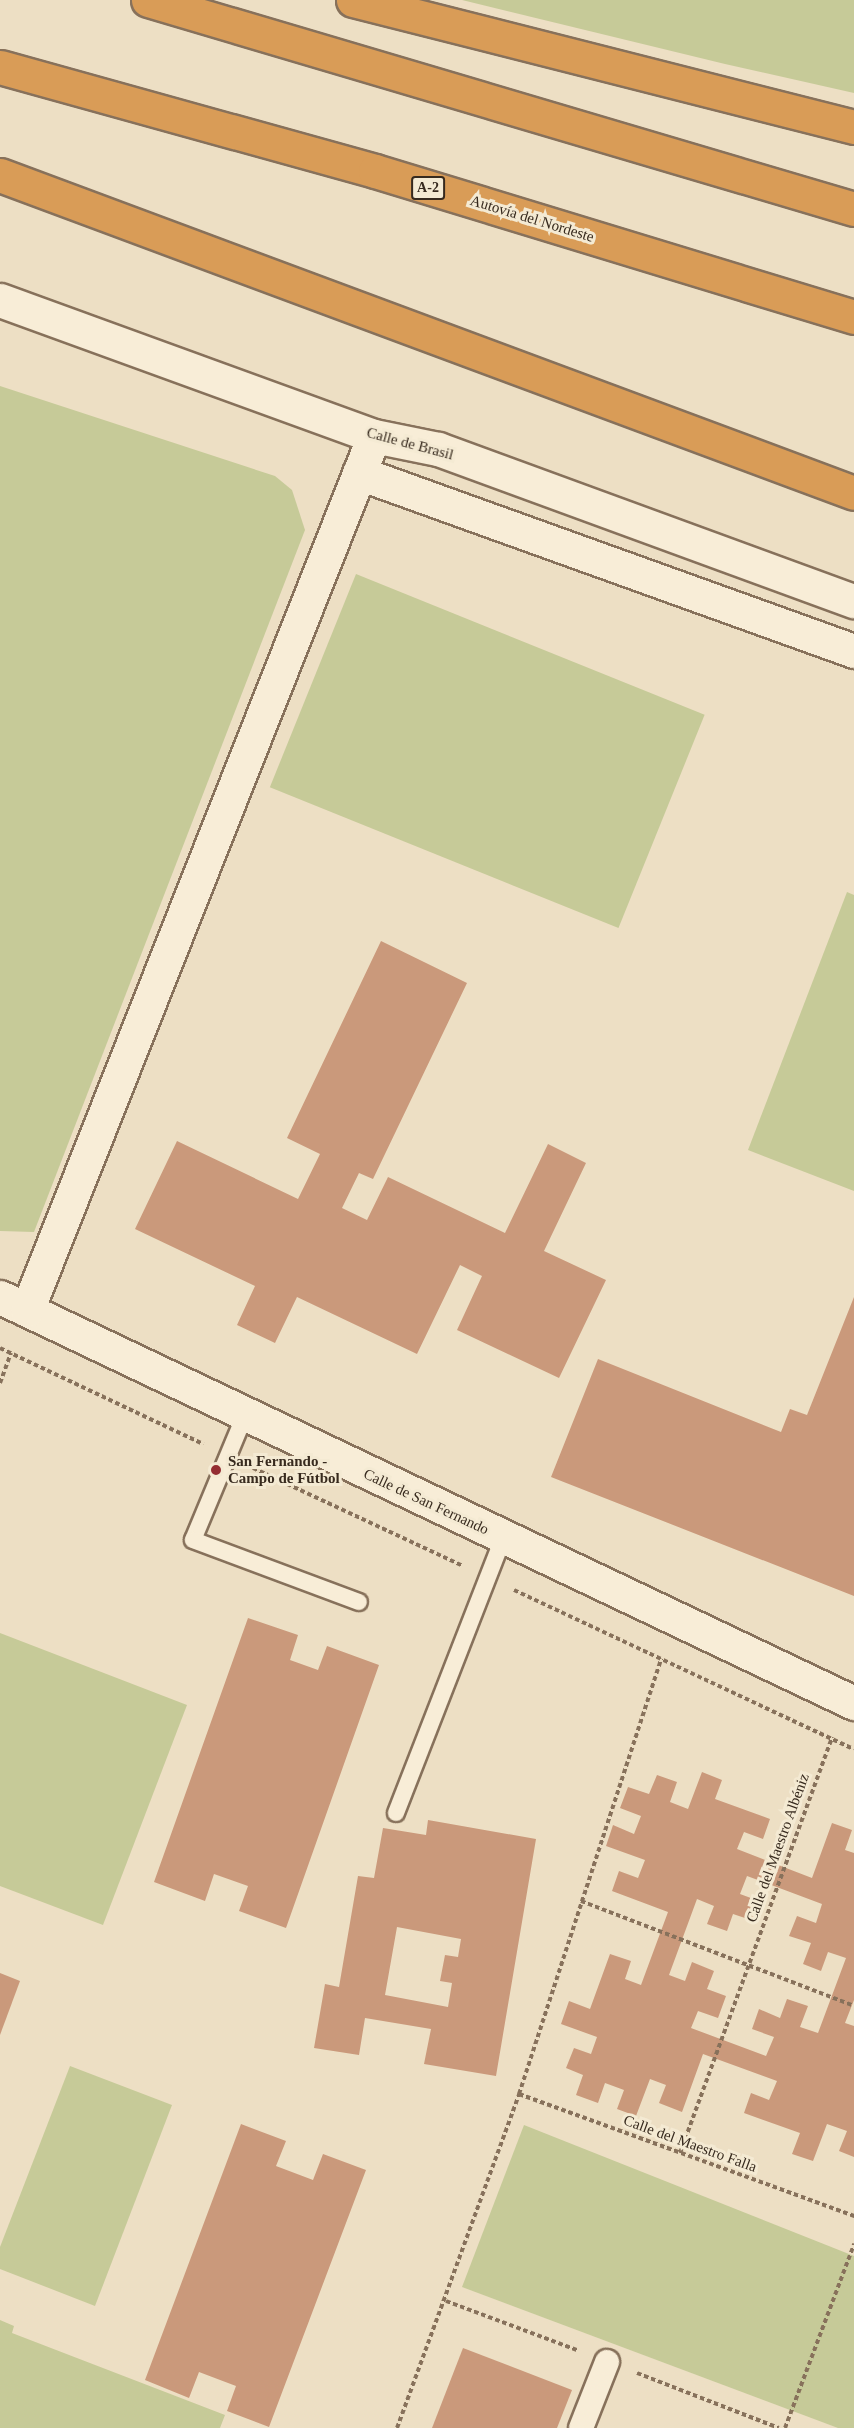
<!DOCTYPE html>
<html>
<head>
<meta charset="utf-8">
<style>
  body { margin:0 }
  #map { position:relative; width:854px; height:2428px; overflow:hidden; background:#eddfc4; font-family:"Times New Roman",serif }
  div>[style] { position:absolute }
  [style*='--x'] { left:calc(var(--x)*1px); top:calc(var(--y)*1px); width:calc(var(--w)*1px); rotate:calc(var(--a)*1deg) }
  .green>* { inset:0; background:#c6ca98; transform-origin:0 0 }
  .building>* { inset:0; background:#ca997b }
  .path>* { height:4px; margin-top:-2px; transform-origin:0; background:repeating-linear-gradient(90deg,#87715b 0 4.5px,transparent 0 7.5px) }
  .roads { filter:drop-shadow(2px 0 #87715b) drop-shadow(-2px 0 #87715b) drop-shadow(0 2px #87715b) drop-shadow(0 -2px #87715b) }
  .service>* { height:16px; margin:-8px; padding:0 8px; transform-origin:8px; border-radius:8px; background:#f8edd7 }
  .pedestrian>* { height:24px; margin:-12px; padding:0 12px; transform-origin:12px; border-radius:12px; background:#f8edd7 }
  .minor>* { height:33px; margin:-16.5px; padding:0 16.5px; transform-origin:16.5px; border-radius:16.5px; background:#f8edd7 }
  .tertiary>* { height:33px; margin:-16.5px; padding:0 16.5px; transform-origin:16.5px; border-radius:16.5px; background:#f8edd7 }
  .motorway>* { height:33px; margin:-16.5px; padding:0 16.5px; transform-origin:16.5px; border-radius:16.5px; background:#d99c57 }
  .dots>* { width:16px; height:16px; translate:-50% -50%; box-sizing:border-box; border:3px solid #f4ead3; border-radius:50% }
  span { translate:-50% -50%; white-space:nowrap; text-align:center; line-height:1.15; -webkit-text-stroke:6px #f4ead3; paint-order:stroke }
  .shield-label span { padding:2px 4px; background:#f4ead3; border:2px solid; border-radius:4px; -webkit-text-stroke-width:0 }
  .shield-label { font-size:14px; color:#372a1e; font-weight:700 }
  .street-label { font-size:15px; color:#372a1e }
  .poi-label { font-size:15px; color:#372a1e; font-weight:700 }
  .left { translate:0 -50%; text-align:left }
</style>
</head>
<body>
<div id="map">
  <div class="green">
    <i style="clip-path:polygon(462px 0,854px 0,854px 93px,725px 64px)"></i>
    <i style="clip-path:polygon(0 386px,275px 476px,292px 490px,305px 530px,34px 1232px,0 1231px)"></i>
    <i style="left:356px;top:574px;width:376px;height:230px;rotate:22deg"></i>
    <i style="clip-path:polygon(847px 892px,854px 895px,854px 1191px,748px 1150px)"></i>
    <i style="clip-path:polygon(0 1633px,187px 1705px,103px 1925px,0 1886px)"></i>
    <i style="clip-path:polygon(70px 2066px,172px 2105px,95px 2306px,0 2269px,0 2247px)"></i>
    <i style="clip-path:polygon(524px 2125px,854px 2256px,854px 2428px,838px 2428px,462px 2287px)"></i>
    <i style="clip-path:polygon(0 2320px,14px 2326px,12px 2333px,225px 2415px,220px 2428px,0 2428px)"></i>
  </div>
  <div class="building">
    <i style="clip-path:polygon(381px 941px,467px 983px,373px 1179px,359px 1173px,342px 1208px,367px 1220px,388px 1177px,505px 1233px,548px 1144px,586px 1163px,544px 1251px,606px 1280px,559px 1378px,457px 1330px,482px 1276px,460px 1265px,417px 1354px,297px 1297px,275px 1343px,237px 1325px,255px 1286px,135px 1229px,177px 1141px,298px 1199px,320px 1154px,287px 1138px)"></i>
    <i style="clip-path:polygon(854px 1297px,854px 1596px,551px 1477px,598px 1359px,781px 1432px,790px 1409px,807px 1415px)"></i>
    <i style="clip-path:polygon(248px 1618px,298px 1635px,290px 1660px,318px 1670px,327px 1646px,379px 1665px,286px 1928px,239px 1911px,248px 1886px,214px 1874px,205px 1901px,154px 1882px)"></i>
    <i style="clip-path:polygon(evenodd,702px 1772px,722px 1780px,715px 1799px,770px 1819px,763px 1839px,744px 1832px,737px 1849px,812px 1878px,832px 1823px,852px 1830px,845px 1850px,854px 1853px,854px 2000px,845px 2023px,854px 2026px,854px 2157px,839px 2151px,847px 2131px,827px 2124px,813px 2161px,792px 2154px,800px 2133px,744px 2113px,751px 2093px,769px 2100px,777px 2081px,703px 2054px,682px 2112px,659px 2103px,666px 2085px,650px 2079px,636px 2116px,617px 2109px,624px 2090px,605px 2083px,598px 2103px,576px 2095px,583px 2075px,566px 2068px,574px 2048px,591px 2054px,597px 2037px,561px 2024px,569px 2001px,590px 2009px,610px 1954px,631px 1961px,625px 1979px,641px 1985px,668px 1912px,612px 1891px,619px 1871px,638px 1878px,645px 1860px,606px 1846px,613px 1825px,634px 1834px,641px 1816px,620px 1808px,628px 1787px,649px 1794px,657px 1775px,677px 1782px,670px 1802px,688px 1809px,702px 1772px,747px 1876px,822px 1904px,816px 1923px,797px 1916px,789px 1936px,811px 1943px,803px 1964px,821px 1971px,828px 1952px,846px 1958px,818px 2033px,800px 2027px,808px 2006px,787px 1999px,780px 2018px,759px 2009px,752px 2029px,774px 2037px,766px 2056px,691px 2028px,698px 2011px,718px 2018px,726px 1996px,707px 1989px,714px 1971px,692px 1962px,685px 1981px,669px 1975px,697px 1899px,714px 1906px,707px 1924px,727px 1931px,733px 1914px,751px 1920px,759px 1901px,740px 1894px,747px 1876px)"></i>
    <i style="clip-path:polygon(evenodd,428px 1820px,536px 1839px,496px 2076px,424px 2064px,431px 2029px,365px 2018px,359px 2055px,314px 2048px,325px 1984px,339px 1987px,358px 1876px,374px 1878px,383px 1828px,426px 1835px,428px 1820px,397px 1927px,461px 1939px,458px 1957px,445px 1955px,440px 1981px,452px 1983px,448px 2007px,385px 1995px,397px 1927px)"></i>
    <i style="clip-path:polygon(0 1973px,20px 1981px,0 2035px)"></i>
    <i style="clip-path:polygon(241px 2124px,286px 2141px,276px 2166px,313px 2180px,323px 2154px,366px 2170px,269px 2427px,227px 2411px,236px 2386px,199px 2372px,189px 2398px,145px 2380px)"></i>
    <i style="clip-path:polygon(463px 2348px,572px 2390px,557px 2428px,432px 2428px)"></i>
  </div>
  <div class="path">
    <i style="--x:0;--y:1348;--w:225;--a:25.3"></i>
    <i style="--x:0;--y:1383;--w:32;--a:-70"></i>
    <i style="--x:253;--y:1468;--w:230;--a:25"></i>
    <i style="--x:514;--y:1590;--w:375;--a:25.1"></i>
    <i style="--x:581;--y:1901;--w:292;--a:21"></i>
    <i style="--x:519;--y:2094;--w:357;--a:20"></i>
    <i style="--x:680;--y:2153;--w:443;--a:-69.9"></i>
    <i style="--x:446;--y:2301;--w:140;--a:20.5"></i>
    <i style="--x:637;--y:2373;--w:152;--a:21.2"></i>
    <i style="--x:397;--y:2428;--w:356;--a:-69.9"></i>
    <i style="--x:519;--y:2094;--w:458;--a:-71.9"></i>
    <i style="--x:785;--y:2428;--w:197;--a:-69.4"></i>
  </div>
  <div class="roads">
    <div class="service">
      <i style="--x:245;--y:1415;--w:135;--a:112.6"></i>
      <i style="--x:193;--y:1540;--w:177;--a:20.5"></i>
      <i style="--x:396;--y:1813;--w:295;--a:-68.7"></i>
    </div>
    <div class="pedestrian">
      <i style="--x:581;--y:2428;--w:71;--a:-68.5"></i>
    </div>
    <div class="minor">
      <i style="--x:359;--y:473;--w:526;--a:19.78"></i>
    </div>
    <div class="tertiary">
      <i style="--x:0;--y:300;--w:398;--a:20"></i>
      <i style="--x:374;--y:436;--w:65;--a:11.5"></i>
      <i style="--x:438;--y:449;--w:443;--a:20.1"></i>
      <i style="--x:0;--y:1297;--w:946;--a:25.43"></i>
      <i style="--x:27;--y:1310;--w:940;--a:-68.35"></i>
    </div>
    <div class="motorway">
      <i style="--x:148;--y:0;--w:736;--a:16.49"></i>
      <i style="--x:353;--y:0;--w:517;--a:14.22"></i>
      <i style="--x:0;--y:67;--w:389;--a:15.5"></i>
      <i style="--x:375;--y:171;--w:501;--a:16.95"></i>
      <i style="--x:0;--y:175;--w:911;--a:20.42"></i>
    </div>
  </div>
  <div class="dots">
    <i style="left:216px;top:1470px;background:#942d31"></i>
  </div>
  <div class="shield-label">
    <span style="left:428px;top:188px">A-2</span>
  </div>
  <div class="street-label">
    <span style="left:532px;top:219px;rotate:17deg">Autovía del Nordeste</span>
    <span style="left:410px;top:444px;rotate:15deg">Calle de Brasil</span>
    <span style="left:426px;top:1502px;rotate:25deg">Calle de San Fernando</span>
    <span style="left:778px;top:1848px;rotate:-70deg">Calle del Maestro Albéniz</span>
    <span style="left:690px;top:2144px;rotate:20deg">Calle del Maestro Falla</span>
  </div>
  <div class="poi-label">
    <span class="left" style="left:228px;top:1470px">San Fernando -<br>Campo de Fútbol</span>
  </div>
</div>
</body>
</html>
